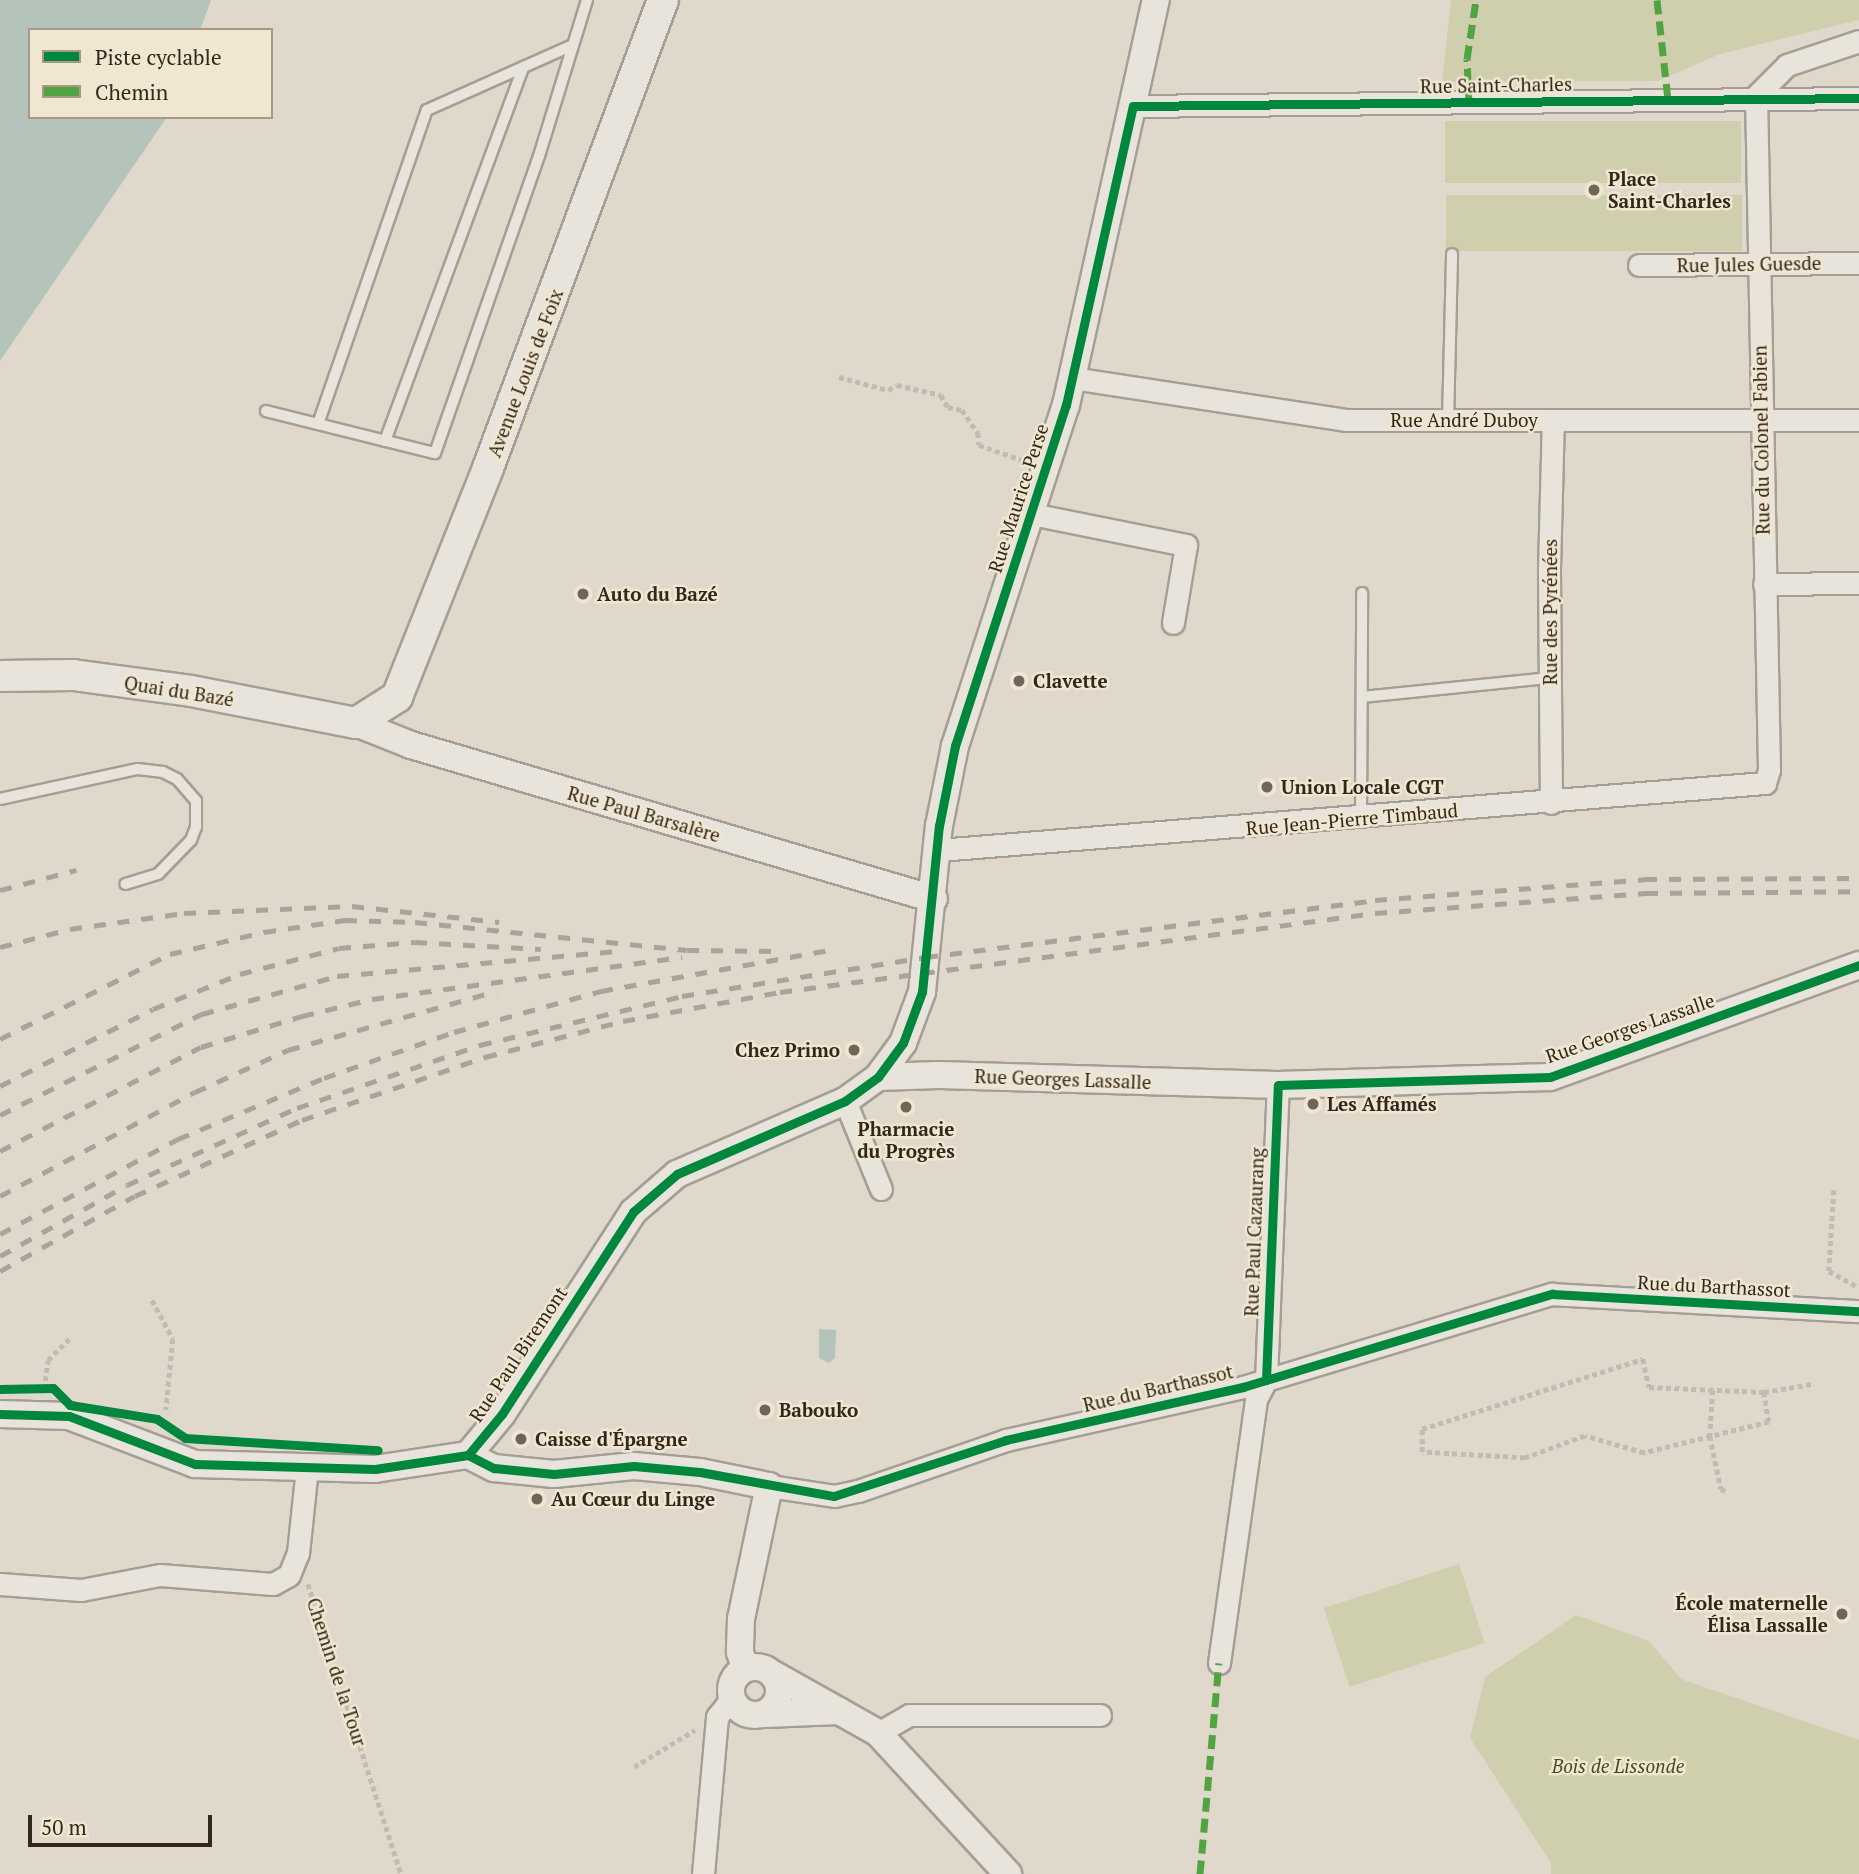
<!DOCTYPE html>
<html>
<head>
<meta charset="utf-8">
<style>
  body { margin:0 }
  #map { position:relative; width:1859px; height:1874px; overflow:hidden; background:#e0d8ca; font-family:"PT Serif",serif }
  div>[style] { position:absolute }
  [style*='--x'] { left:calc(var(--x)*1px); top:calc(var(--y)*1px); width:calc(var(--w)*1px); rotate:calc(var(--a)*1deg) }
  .green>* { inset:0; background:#cfcead; transform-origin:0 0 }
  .water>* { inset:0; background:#b5c4bb }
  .path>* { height:4.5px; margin-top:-2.25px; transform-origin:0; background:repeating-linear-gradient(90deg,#c1bbb3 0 5px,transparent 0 8.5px) }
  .roads { filter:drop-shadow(2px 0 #a59e94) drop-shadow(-2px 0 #a59e94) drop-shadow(0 2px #a59e94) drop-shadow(0 -2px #a59e94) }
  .service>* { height:10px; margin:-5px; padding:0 5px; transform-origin:5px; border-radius:5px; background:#e8e4db }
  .minor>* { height:21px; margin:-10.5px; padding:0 10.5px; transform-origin:10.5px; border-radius:10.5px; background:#e8e4db }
  .tertiary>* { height:26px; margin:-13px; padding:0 13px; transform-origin:13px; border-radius:13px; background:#e8e4db }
  .tertiary>.ring { margin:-13px; padding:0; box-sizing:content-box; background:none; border:26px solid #e8e4db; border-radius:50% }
  .secondary>* { height:30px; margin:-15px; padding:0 15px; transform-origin:15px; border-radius:15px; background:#e8e4db }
  .rail>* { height:5px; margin-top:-2.5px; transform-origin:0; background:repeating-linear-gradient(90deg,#a8a39b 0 12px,transparent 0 24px) }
  .quiet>* { height:7px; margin-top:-3.5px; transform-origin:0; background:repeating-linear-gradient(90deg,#52a341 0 14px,transparent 0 21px) }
  .cycleway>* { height:9px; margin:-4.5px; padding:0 4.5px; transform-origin:4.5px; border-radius:4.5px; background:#00873e }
  .dots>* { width:19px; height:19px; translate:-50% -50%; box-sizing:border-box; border:4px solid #f1e7d0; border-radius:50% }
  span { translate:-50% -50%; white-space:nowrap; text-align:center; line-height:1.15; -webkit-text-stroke:5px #f1e7d0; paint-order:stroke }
  .street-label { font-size:19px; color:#32271d }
  .poi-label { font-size:19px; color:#32271d; font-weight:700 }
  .left { translate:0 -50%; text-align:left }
  .right { translate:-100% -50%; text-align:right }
  .park-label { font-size:19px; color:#434c26; font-style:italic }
  .legend { position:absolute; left:28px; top:28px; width:245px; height:91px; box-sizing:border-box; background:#f1e7d0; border:2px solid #a59a88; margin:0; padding:9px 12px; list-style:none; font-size:21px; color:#32271d }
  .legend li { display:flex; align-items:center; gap:14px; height:35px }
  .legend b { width:35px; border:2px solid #a59a88 }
  .scale { position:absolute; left:28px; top:1815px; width:184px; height:32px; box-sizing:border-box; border:4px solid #32271d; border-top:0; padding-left:9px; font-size:21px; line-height:24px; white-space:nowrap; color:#32271d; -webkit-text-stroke:5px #f1e7d0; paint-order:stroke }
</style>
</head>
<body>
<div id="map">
  <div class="green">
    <i style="clip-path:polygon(1451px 0,1859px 0,1859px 20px,1720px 54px,1658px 81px,1442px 82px)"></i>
    <i style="left:1741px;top:121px;width:62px;height:296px;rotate:90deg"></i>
    <i style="left:1742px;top:195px;width:56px;height:296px;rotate:90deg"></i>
    <i style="left:1459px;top:1564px;width:83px;height:142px;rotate:72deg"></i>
    <i style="clip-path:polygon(1576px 1615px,1649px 1641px,1681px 1679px,1859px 1740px,1859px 1874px,1551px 1874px,1551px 1863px,1470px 1738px,1485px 1677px)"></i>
  </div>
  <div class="water">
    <i style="clip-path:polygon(0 0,211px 0,200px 30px,30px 30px,30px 117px,167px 117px,0 361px)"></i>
    <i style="clip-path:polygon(819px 1329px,836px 1330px,835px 1358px,829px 1363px,819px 1358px)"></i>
  </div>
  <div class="path">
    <i style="--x:839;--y:377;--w:51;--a:14.9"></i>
    <i style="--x:888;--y:390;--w:10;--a:-29"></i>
    <i style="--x:897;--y:385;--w:45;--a:12.8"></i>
    <i style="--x:941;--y:395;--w:14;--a:60"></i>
    <i style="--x:948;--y:407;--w:14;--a:12"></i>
    <i style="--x:962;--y:410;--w:28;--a:55"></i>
    <i style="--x:978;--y:433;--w:12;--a:85"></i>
    <i style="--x:979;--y:445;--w:46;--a:19.2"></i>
    <i style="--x:1834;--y:1190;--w:81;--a:93.5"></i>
    <i style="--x:1829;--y:1271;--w:33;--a:29"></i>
    <i style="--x:152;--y:1300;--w:44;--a:61.7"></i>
    <i style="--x:173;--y:1339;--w:71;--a:95.6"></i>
    <i style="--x:45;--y:1381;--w:21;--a:-82"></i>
    <i style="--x:48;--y:1360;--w:30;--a:-45"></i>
    <i style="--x:1713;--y:1390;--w:46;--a:93.7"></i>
    <i style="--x:1710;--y:1436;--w:54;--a:78.3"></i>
    <i style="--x:1721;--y:1489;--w:8;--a:23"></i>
    <i style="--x:1764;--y:1392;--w:30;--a:81"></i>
    <i style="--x:1769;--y:1422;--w:129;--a:166.1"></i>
    <i style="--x:1644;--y:1453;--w:61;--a:-163.9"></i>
    <i style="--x:1585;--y:1436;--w:64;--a:159.9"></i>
    <i style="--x:1525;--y:1458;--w:103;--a:-176.7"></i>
    <i style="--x:1422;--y:1452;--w:23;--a:-90"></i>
    <i style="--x:1422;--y:1429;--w:232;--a:-17.6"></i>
    <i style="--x:1643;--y:1359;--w:29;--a:78"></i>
    <i style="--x:1649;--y:1387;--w:115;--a:2.5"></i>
    <i style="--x:1764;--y:1392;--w:49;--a:-9.5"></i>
    <i style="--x:308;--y:1584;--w:305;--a:72.2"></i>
    <i style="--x:634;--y:1767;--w:71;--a:-31.2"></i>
  </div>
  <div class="roads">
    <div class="service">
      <i style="--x:266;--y:411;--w:174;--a:14"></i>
      <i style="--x:435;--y:453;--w:315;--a:-70.7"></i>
      <i style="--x:539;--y:156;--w:163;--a:-72.9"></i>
      <i style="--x:1448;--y:421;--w:167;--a:-88.6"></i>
      <i style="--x:318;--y:424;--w:332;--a:-70.9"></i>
      <i style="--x:427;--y:110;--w:160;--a:-24"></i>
      <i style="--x:385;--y:441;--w:399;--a:-69.7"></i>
      <i style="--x:1362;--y:697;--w:189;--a:-5.8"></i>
      <i style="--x:0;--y:799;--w:141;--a:-12.3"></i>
      <i style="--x:138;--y:769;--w:25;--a:7"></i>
      <i style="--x:163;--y:772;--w:16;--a:27"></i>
      <i style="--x:177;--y:779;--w:29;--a:49"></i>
      <i style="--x:196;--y:801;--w:26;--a:90"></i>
      <i style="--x:196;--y:827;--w:14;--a:111"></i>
      <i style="--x:191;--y:840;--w:47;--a:134.1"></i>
      <i style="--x:158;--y:874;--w:34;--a:163"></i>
      <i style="--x:1361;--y:819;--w:226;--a:-89.7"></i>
    </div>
    <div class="minor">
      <i style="--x:1133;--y:106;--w:726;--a:-0.63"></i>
      <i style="--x:1639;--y:265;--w:220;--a:-0.5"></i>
      <i style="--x:1072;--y:378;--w:276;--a:8.7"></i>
      <i style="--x:1345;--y:420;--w:514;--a:0"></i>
      <i style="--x:1032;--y:514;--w:157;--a:11.4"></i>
      <i style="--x:1186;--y:545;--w:79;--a:99.5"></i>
      <i style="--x:1764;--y:584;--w:95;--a:-0.6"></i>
      <i style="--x:1551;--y:803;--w:234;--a:-90.5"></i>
      <i style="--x:1549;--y:569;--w:149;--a:-88.5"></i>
      <i style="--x:939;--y:850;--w:829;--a:-4.64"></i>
      <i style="--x:1765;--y:783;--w:14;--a:-73"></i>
      <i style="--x:1769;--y:770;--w:674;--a:-91.1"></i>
      <i style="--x:1756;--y:96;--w:44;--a:-45"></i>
      <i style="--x:1787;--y:65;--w:76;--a:-18.4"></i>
      <i style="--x:845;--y:1101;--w:95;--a:67.8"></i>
      <i style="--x:769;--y:1486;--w:66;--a:8.7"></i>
      <i style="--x:834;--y:1496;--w:25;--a:-12"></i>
      <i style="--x:858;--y:1491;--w:157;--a:-19"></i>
      <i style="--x:1006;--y:1440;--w:243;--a:-12.6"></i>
      <i style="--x:1243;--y:1387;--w:323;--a:-16.8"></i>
      <i style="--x:1552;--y:1294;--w:307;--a:3.2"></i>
      <i style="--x:0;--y:1584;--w:81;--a:4.2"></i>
      <i style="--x:81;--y:1590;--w:80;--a:-10.8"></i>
      <i style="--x:160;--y:1575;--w:113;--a:4.6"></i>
      <i style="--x:273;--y:1584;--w:18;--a:-29"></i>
      <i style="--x:289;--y:1575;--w:24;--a:-68"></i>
      <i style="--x:298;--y:1553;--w:86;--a:-84"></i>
      <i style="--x:1219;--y:1663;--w:267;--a:-82"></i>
      <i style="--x:1256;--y:1399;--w:21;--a:-62"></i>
      <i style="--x:1266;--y:1380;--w:295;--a:-87.7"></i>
      <i style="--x:878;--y:1733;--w:36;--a:-30"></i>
      <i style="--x:909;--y:1715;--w:191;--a:0"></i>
      <i style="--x:703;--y:1874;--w:158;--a:-84.9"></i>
      <i style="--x:717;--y:1717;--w:24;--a:-52"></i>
    </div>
    <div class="tertiary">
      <i style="--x:356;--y:723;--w:59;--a:21.8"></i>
      <i style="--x:411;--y:745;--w:545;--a:16.41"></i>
      <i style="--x:878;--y:1077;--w:61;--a:-1.9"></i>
      <i style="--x:939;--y:1075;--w:339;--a:1.7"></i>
      <i style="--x:1278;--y:1085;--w:272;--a:-1.7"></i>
      <i style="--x:1550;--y:1077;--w:329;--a:-19.9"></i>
      <i style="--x:0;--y:1414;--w:69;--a:1.7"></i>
      <i style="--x:69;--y:1416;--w:135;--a:20.9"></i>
      <i style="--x:195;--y:1464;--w:180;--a:1.6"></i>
      <i style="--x:375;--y:1469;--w:94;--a:-8.6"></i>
      <i style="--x:468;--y:1455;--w:53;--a:-50.3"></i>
      <i style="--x:502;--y:1414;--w:241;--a:-57"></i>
      <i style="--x:633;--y:1212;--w:58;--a:-40.8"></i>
      <i style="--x:677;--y:1174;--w:183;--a:-23.5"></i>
      <i style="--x:845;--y:1101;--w:41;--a:-36"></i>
      <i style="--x:878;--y:1077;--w:42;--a:-53.7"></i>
      <i style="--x:903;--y:1043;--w:54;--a:-69.6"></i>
      <i style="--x:922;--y:992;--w:167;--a:-84.2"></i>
      <i style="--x:939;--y:826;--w:82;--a:-78.7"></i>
      <i style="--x:955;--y:746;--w:359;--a:-72"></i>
      <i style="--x:1066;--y:405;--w:415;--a:-77.5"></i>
      <i style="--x:468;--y:1455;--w:29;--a:27"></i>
      <i style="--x:494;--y:1468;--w:60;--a:5.7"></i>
      <i style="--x:554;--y:1474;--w:80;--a:-5.7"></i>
      <i style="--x:634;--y:1466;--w:66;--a:5.2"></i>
      <i style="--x:700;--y:1472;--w:70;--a:11.5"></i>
      <i style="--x:769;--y:1486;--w:136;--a:101.9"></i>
      <i style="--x:741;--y:1619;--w:33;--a:92"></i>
      <i style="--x:740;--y:1652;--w:17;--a:73"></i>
      <i class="ring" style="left:731px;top:1667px;width:22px;height:22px"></i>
      <i style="--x:773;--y:1674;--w:120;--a:29.3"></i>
      <i style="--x:878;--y:1733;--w:192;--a:47.3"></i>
      <i style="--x:765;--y:1714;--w:74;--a:-2.3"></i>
    </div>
    <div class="secondary">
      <i style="--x:0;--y:676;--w:73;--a:-0.8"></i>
      <i style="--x:73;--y:675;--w:119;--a:7.7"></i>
      <i style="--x:191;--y:691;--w:168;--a:11"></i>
      <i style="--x:356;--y:723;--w:49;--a:-32.4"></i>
      <i style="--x:397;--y:697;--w:246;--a:-68.3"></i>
      <i style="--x:488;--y:468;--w:500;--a:-69.5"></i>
    </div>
  </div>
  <div class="rail">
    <i style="--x:0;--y:890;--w:79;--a:-14.7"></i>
    <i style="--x:0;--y:947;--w:72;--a:-14.4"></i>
    <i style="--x:70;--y:929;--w:115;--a:-8"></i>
    <i style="--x:184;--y:913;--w:168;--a:-2.4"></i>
    <i style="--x:352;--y:906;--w:148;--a:6.2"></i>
    <i style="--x:0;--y:1039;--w:190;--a:-26.6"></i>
    <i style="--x:170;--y:954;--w:97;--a:-13.2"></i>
    <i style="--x:264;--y:932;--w:82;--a:-8.4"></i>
    <i style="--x:345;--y:920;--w:70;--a:1.6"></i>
    <i style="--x:415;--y:922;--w:273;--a:5.9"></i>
    <i style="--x:687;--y:950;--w:93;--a:0.6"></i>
    <i style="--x:0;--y:1086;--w:171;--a:-26.7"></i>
    <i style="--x:153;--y:1009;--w:94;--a:-21.9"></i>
    <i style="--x:240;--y:974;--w:102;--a:-14.7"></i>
    <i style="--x:339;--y:948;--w:76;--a:-4.5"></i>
    <i style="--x:415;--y:942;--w:126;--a:3.2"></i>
    <i style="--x:0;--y:1115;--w:226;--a:-26.6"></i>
    <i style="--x:202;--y:1014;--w:140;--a:-15.7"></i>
    <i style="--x:337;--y:976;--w:281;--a:-5.1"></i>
    <i style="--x:0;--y:1151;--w:226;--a:-27.4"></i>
    <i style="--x:201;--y:1047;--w:106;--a:-17.1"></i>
    <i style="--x:302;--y:1016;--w:72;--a:-13.7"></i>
    <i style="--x:372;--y:999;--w:313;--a:-7.7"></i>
    <i style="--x:0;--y:1196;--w:221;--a:-28.1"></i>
    <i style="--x:195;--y:1092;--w:102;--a:-24.3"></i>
    <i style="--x:288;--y:1050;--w:216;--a:-15.8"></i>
    <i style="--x:0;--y:1234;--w:202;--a:-28.1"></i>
    <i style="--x:178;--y:1139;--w:158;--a:-22.7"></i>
    <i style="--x:324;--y:1078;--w:138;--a:-19.5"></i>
    <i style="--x:454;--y:1032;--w:153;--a:-15.6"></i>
    <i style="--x:601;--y:991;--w:232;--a:-10.2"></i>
    <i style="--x:0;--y:1256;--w:145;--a:-29.2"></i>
    <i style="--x:127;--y:1185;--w:187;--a:-24.4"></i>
    <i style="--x:297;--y:1108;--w:194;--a:-19"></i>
    <i style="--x:480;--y:1045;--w:208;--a:-13.6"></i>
    <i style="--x:682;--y:996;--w:247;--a:-9.1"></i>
    <i style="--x:926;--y:957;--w:453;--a:-7.2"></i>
    <i style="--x:1375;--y:900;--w:271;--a:-4.4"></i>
    <i style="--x:1645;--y:879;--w:214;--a:-0.3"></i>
    <i style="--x:0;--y:1271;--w:154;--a:-29.1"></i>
    <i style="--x:135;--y:1196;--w:183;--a:-24.5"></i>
    <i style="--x:302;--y:1120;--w:194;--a:-19"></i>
    <i style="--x:485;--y:1057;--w:143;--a:-14.6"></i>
    <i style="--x:623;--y:1021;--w:160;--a:-10.5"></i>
    <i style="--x:780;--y:992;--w:600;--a:-7.56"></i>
    <i style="--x:1375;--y:913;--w:272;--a:-4.2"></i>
    <i style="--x:1646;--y:893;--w:213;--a:-0.5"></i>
  </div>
  <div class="quiet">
    <i style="--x:1657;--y:0;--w:101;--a:83.7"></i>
    <i style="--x:1469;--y:103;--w:44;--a:-92.6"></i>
    <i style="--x:1467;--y:59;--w:60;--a:-81.3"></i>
    <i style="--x:1200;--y:1874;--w:212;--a:-84.9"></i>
  </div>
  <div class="cycleway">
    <i style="--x:1266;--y:1380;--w:295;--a:-87.7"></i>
    <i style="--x:1278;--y:1085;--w:272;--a:-1.7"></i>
    <i style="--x:1550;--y:1077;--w:329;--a:-19.9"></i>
    <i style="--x:0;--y:1389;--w:53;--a:-1.1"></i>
    <i style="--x:53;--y:1388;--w:24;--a:45"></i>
    <i style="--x:70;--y:1405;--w:88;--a:9.1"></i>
    <i style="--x:157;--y:1419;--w:34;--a:34"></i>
    <i style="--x:185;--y:1438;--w:193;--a:3.6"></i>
    <i style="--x:0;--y:1414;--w:69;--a:1.7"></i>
    <i style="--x:69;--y:1416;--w:135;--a:20.9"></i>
    <i style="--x:195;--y:1464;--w:180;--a:1.6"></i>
    <i style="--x:375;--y:1469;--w:94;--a:-8.6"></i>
    <i style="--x:468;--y:1455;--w:53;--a:-50.3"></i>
    <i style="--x:502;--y:1414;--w:241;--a:-57"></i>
    <i style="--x:633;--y:1212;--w:58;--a:-40.8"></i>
    <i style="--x:677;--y:1174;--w:183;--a:-23.5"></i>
    <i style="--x:845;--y:1101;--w:41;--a:-36"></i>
    <i style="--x:878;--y:1077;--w:42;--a:-53.7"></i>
    <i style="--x:903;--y:1043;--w:54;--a:-69.6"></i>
    <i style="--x:922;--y:992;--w:167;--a:-84.2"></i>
    <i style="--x:939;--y:826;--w:82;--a:-78.7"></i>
    <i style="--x:955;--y:746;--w:359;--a:-72"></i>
    <i style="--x:1066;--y:405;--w:306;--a:-77.4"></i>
    <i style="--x:1133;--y:106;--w:726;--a:-0.63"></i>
    <i style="--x:468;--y:1455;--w:29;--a:27"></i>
    <i style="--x:494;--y:1468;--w:60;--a:5.7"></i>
    <i style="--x:554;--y:1474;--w:80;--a:-5.7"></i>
    <i style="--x:634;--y:1466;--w:66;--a:5.2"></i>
    <i style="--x:700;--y:1472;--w:136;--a:10.2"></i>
    <i style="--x:834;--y:1496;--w:181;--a:-18"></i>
    <i style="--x:1006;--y:1440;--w:243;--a:-12.6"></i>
    <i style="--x:1243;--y:1387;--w:323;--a:-16.8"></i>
    <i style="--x:1552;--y:1294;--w:307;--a:3.2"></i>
  </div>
  <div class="dots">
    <i style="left:1594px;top:190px;background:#6f655a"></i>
    <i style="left:583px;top:594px;background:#6f655a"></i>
    <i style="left:1019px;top:681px;background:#6f655a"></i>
    <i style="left:1267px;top:787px;background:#6f655a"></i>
    <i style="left:854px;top:1050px;background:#6f655a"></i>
    <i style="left:1313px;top:1104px;background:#6f655a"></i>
    <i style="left:906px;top:1107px;background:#6f655a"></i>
    <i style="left:765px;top:1410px;background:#6f655a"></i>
    <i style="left:521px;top:1439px;background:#6f655a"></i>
    <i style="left:537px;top:1499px;background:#6f655a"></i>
    <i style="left:1842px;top:1614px;background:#6f655a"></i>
  </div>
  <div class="street-label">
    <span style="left:1496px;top:85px;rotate:-1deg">Rue Saint-Charles</span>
    <span style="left:1749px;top:264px;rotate:-1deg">Rue Jules Guesde</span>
    <span style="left:525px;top:373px;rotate:-69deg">Avenue Louis de Foix</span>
    <span style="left:1464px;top:420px">Rue André Duboy</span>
    <span style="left:1761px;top:440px;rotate:-91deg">Rue du Colonel Fabien</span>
    <span style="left:1018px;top:498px;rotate:-72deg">Rue Maurice Perse</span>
    <span style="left:1550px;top:612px;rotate:-90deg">Rue des Pyrénées</span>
    <span style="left:179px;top:691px;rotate:9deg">Quai du Bazé</span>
    <span style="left:644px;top:814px;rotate:16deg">Rue Paul Barsalère</span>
    <span style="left:1352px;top:819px;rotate:-5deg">Rue Jean-Pierre Timbaud</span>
    <span style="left:1630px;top:1028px;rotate:-19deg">Rue Georges Lassalle</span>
    <span style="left:1063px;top:1079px;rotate:2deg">Rue Georges Lassalle</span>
    <span style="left:1254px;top:1232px;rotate:-88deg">Rue Paul Cazaurang</span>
    <span style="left:1714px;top:1286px;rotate:3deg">Rue du Barthassot</span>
    <span style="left:518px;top:1354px;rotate:-56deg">Rue Paul Biremont</span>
    <span style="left:1158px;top:1388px;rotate:-13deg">Rue du Barthassot</span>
    <span style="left:337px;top:1672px;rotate:72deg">Chemin de la Tour</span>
  </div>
  <div class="poi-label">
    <span class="left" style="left:1608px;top:190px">Place<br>Saint-Charles</span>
    <span class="left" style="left:597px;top:594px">Auto du Bazé</span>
    <span class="left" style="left:1033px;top:681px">Clavette</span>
    <span class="left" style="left:1281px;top:787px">Union Locale CGT</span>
    <span class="right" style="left:840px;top:1050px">Chez Primo</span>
    <span class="left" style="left:1327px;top:1104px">Les Affamés</span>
    <span style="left:906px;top:1140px">Pharmacie<br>du Progrès</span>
    <span class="left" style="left:779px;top:1410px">Babouko</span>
    <span class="left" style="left:535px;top:1439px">Caisse d'Épargne</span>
    <span class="left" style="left:551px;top:1499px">Au Cœur du Linge</span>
    <span class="right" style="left:1828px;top:1614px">École maternelle<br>Élisa Lassalle</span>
  </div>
  <div class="park-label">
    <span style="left:1618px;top:1766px">Bois de Lissonde</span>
  </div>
  <ul class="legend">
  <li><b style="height:9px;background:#00873e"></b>Piste cyclable</li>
  <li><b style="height:9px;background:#52a341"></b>Chemin</li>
  </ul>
  <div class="scale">50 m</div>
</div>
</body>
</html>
